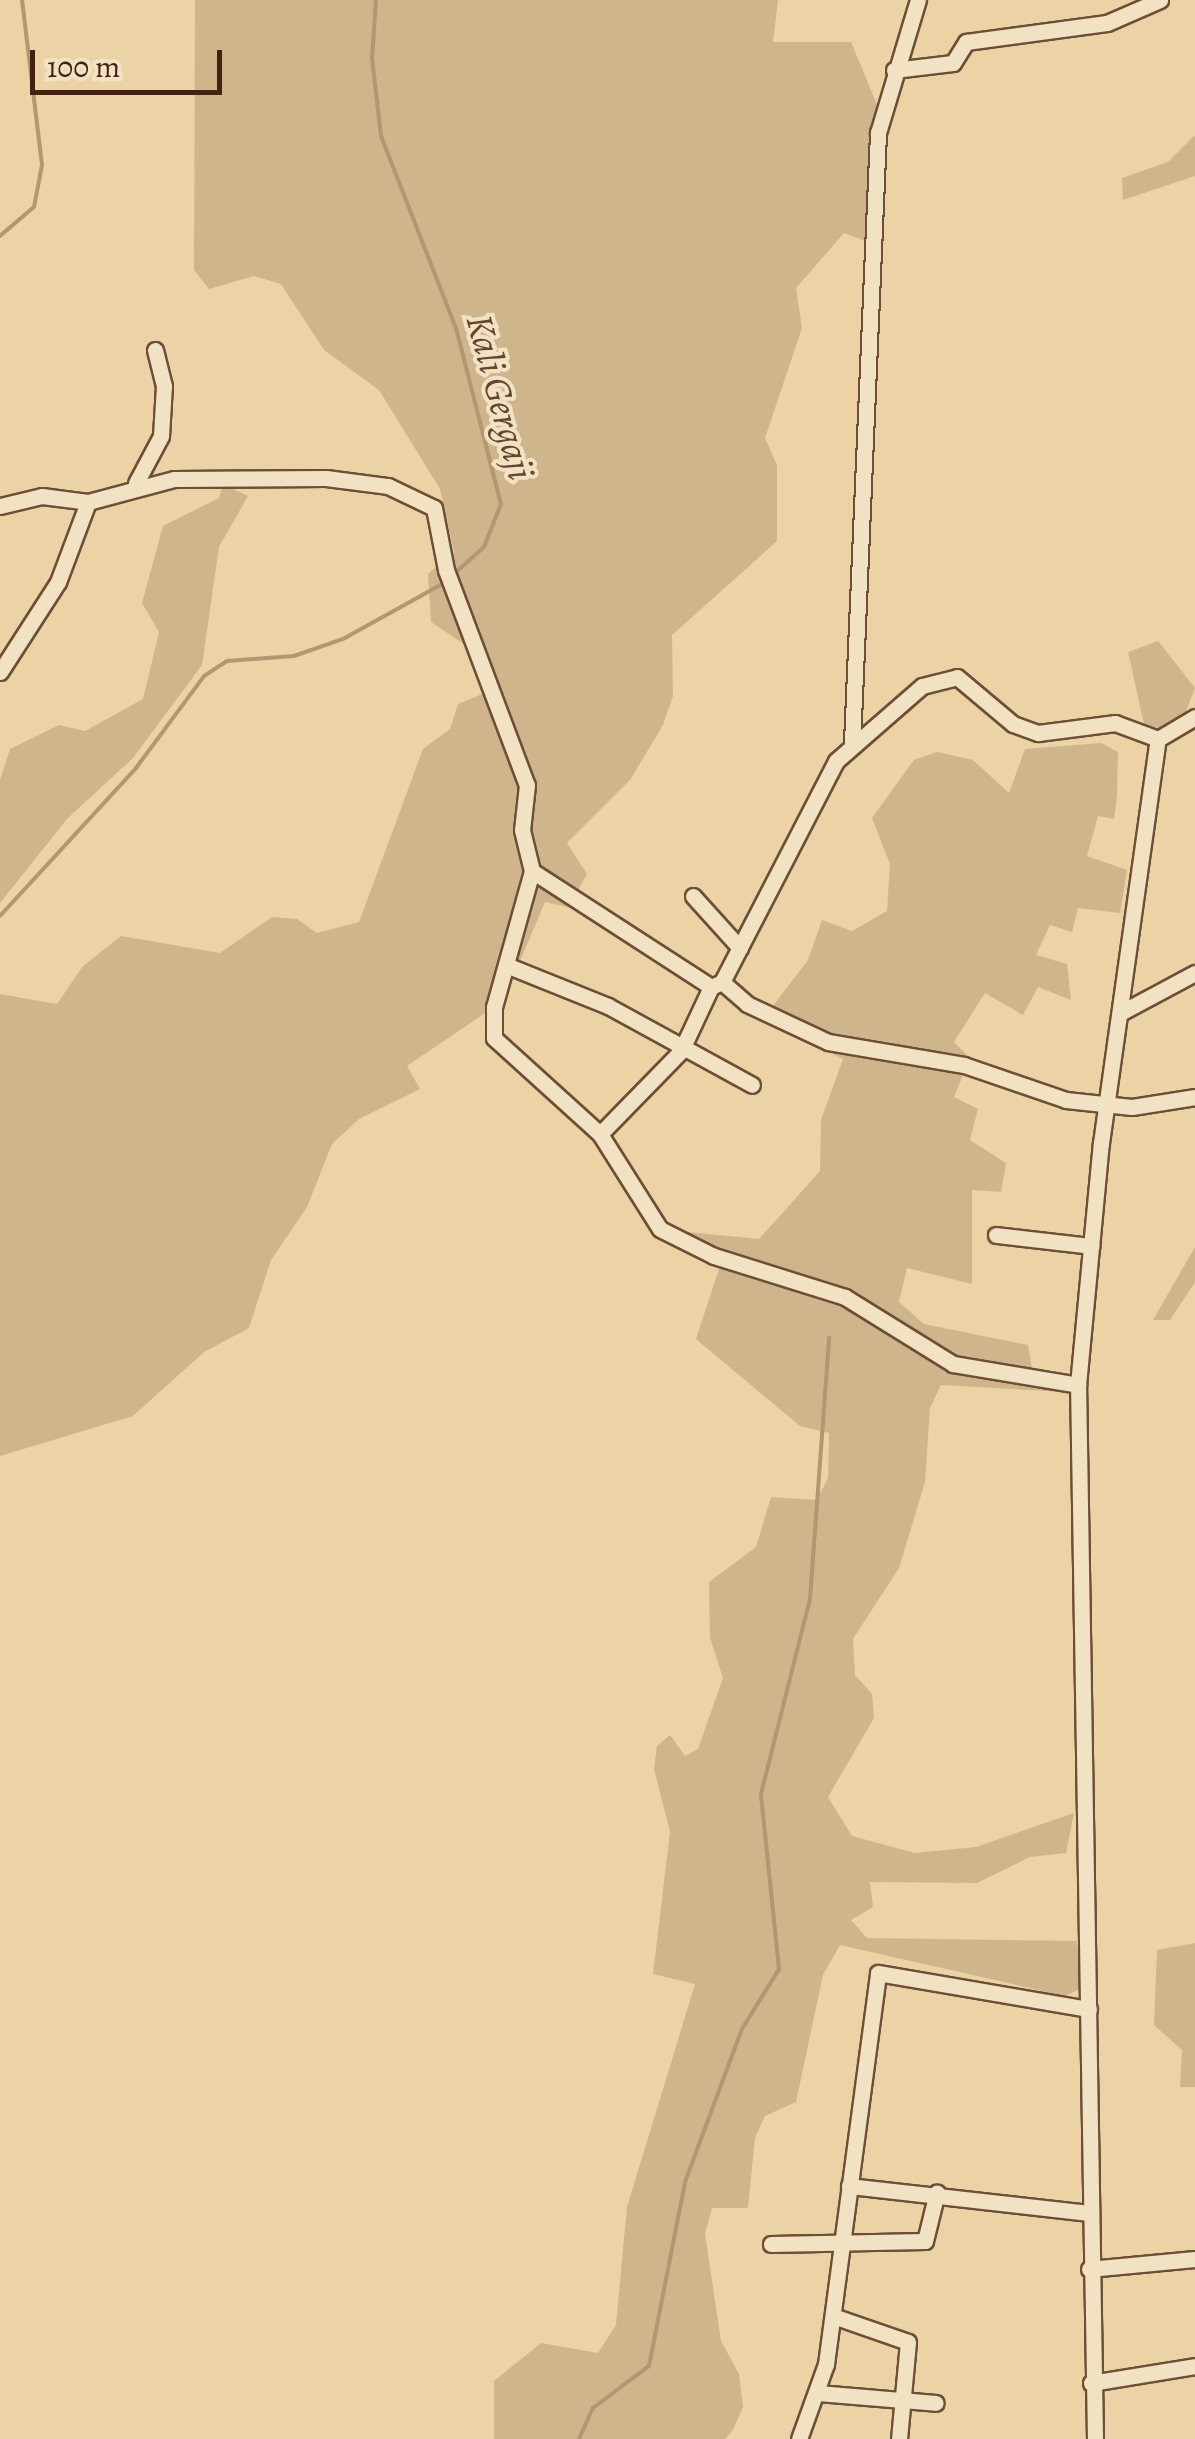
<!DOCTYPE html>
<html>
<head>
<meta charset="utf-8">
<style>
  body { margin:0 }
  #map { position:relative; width:1195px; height:2439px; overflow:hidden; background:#ebd3a5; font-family:Alegreya,serif }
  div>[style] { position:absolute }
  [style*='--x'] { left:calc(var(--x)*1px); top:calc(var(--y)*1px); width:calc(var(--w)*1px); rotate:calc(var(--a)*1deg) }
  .green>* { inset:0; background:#cfb58c }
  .stream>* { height:4px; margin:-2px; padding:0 2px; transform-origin:2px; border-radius:2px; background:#b29773 }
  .roads { filter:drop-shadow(2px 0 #6e4e37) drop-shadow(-2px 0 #6e4e37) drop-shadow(0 2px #6e4e37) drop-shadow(0 -2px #6e4e37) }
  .minor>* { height:15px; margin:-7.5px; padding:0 7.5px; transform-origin:7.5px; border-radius:7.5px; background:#f2e2c4 }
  span { translate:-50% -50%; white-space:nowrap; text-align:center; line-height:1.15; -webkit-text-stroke:8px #f2e2c4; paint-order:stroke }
  .water-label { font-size:38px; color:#65452f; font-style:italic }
  .scale { position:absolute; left:30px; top:50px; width:192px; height:45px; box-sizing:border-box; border:5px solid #442212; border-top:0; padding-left:12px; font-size:30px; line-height:35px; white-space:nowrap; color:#442212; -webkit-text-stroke:8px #f2e2c4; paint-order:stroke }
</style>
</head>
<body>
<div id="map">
  <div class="green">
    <i style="clip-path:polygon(195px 0,778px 0,773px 42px,851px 42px,888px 131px,881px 247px,844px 233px,796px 288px,802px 328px,765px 438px,777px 465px,777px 541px,672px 635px,673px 696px,663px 725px,630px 780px,567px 843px,587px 874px,568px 907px,545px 902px,503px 1001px,407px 1066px,420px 1089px,359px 1119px,332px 1144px,307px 1207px,271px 1260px,249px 1328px,204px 1352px,133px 1416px,0 1456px,0 994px,57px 1004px,83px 966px,121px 936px,220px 953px,272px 917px,297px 919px,317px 933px,359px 922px,423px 749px,450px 729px,458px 704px,499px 687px,488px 660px,431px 622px,428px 574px,454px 552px,440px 489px,379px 390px,324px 350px,281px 284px,254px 276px,209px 289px,194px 270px)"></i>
    <i style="clip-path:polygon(1195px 135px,1195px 176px,1123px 200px,1122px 178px,1168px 162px)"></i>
    <i style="clip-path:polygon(223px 484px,248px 496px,219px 547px,202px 665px,133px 758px,67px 819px,0 903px,0 780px,10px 749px,59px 725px,85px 731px,143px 699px,159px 632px,142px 603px,163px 526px,219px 498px)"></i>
    <i style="clip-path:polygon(1158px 641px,1195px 688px,1183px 719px,1162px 729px,1144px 724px,1128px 652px)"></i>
    <i style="clip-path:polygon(1101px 743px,1118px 752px,1117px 795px,1114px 819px,1098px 816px,1087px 856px,1127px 870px,1120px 913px,1078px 908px,1072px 932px,1050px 925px,1036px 955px,1067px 964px,1071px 1000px,1038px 987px,1023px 1015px,985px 993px,954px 1042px,970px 1058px,954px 1097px,978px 1109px,970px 1140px,1006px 1163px,1001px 1192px,972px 1190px,972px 1284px,907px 1268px,899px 1302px,924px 1324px,1028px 1345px,1032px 1369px,1073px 1374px,1065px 1392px,941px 1385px,930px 1408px,925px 1482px,899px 1568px,853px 1639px,855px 1675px,872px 1694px,874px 1718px,828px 1797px,852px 1836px,915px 1853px,976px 1847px,1074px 1813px,1066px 1853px,1030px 1857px,977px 1883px,870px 1882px,873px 1907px,851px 1920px,867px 1938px,1077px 1941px,1082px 1988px,1065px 1996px,840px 1945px,823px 1975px,796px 2102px,765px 2116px,755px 2138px,748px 2208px,712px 2208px,705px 2234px,721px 2341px,739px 2374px,743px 2407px,733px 2430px,725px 2439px,494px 2439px,494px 2381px,541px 2343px,598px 2353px,616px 2325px,627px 2207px,695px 1984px,653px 1974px,670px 1832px,654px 1769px,657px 1746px,670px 1735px,685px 1756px,698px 1749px,723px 1678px,710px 1638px,709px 1582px,756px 1547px,771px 1497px,817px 1500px,828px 1478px,829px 1433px,800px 1426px,696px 1339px,721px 1263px,687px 1232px,759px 1239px,820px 1171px,821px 1120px,843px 1059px,763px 1019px,808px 960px,822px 920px,852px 931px,887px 911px,890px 864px,872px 818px,914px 760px,937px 752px,973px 760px,1009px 793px,1025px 749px)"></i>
    <i style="clip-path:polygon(1195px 1247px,1195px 1282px,1170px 1320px,1153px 1320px)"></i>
    <i style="clip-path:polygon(1195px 1943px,1195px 2087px,1180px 2087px,1182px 2050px,1154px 2025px,1157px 1950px)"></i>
  </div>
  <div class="stream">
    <i style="--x:376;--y:0;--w:58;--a:93.9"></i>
    <i style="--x:372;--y:58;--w:79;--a:83.4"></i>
    <i style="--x:381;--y:136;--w:206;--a:68.7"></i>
    <i style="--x:456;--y:328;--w:182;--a:75.7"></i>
    <i style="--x:501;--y:504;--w:46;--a:111.6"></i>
    <i style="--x:484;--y:547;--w:39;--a:138"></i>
    <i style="--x:0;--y:236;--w:45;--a:-40.5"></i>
    <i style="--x:34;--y:207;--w:43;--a:-79.2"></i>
    <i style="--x:42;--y:165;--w:166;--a:-96.9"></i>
    <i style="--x:0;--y:916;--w:201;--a:-47.4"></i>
    <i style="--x:136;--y:768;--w:114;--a:-53.5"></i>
    <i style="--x:204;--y:676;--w:27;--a:-33"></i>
    <i style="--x:227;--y:661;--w:67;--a:-4.3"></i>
    <i style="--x:294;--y:656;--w:52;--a:-19.1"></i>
    <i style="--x:343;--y:639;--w:115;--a:-29"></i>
    <i style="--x:579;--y:2439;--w:34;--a:-66"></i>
    <i style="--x:593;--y:2408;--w:70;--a:-36.9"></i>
    <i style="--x:649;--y:2366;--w:187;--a:-78.9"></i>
    <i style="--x:685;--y:2182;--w:163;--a:-69.6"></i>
    <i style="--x:742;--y:2029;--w:70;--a:-58.3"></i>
    <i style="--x:779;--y:1969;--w:176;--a:-95.9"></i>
    <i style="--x:761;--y:1794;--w:201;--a:-75.9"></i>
    <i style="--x:810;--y:1599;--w:262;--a:-85.8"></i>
  </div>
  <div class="roads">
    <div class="minor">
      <i style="--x:894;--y:70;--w:59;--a:-6.8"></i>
      <i style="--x:953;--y:63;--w:25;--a:-58"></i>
      <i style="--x:966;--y:42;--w:142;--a:-7.7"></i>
      <i style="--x:1107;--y:23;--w:58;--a:-23.5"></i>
      <i style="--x:136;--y:483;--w:53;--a:-62"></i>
      <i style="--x:161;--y:436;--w:50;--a:-86.6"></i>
      <i style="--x:164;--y:386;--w:37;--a:-104"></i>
      <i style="--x:0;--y:506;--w:43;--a:-13.4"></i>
      <i style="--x:42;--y:496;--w:46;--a:7.4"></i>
      <i style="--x:88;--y:502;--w:89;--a:-15"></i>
      <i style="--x:174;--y:479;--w:152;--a:-0.4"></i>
      <i style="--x:326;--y:478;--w:63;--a:7.4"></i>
      <i style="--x:388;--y:486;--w:51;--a:25.6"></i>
      <i style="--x:434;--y:508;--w:63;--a:79"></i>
      <i style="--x:446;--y:570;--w:230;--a:69.4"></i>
      <i style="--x:527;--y:785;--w:45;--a:96.3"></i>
      <i style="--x:522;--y:830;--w:42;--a:76.3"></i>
      <i style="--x:532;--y:871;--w:213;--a:32.9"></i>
      <i style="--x:711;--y:987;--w:12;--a:-24"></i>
      <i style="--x:722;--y:982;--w:249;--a:-62.7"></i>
      <i style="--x:836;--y:761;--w:114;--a:-41.1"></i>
      <i style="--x:922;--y:686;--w:36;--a:-14"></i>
      <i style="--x:957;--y:677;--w:73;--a:40"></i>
      <i style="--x:1013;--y:724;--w:27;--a:20"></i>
      <i style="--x:1038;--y:733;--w:78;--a:-7.4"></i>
      <i style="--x:1115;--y:723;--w:46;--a:20.4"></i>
      <i style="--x:0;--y:672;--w:107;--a:-57.2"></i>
      <i style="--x:58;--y:582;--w:85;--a:-69.4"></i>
      <i style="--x:852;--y:743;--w:611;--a:-87.56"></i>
      <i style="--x:878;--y:133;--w:139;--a:-73.3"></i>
      <i style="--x:532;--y:871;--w:141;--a:105.6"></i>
      <i style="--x:494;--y:1007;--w:31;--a:90"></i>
      <i style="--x:494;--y:1038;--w:143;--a:42.2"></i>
      <i style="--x:600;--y:1134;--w:112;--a:57.7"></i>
      <i style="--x:660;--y:1229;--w:60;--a:26.6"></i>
      <i style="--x:714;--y:1256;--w:137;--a:17.4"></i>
      <i style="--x:845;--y:1297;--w:127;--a:31.8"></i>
      <i style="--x:953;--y:1364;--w:127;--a:9.5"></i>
      <i style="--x:693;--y:896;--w:70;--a:47.9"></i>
      <i style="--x:506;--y:965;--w:110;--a:21.9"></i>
      <i style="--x:608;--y:1006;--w:164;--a:28.7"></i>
      <i style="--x:722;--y:982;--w:33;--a:41"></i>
      <i style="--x:747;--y:1004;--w:89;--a:25.1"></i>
      <i style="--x:828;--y:1042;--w:138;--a:9.6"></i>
      <i style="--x:964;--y:1065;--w:108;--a:18.9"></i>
      <i style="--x:1066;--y:1100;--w:66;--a:6.1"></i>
      <i style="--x:1132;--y:1107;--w:64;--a:-9"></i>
      <i style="--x:1120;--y:1013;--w:85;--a:-28.1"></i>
      <i style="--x:600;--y:1134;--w:116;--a:-45.7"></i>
      <i style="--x:681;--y:1051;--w:71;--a:-64.9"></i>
      <i style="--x:996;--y:1235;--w:96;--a:6.6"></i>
      <i style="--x:849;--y:2186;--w:241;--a:6.4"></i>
      <i style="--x:771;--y:2244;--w:154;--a:-1.1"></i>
      <i style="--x:925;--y:2241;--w:50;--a:-76.2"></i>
      <i style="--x:1089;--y:2269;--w:106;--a:-5.4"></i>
      <i style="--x:833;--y:2316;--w:79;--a:19.1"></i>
      <i style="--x:908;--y:2342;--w:97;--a:95.3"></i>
      <i style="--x:1091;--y:2383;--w:105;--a:-9.3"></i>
      <i style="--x:818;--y:2393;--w:118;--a:4.8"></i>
      <i style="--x:799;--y:2439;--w:80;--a:-70.2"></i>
      <i style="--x:826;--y:2364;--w:394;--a:-82.4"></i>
      <i style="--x:878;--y:1973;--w:214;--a:9.7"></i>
      <i style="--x:1095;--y:2439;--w:1054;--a:-90.92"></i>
      <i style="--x:1078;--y:1385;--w:243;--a:-84.6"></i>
      <i style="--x:1101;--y:1143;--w:408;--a:-82"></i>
      <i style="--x:1158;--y:739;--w:43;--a:-30.7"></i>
    </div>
  </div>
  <div class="water-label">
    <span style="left:500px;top:397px;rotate:75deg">Kali Gergaji</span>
  </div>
  <div class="scale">100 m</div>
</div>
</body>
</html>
